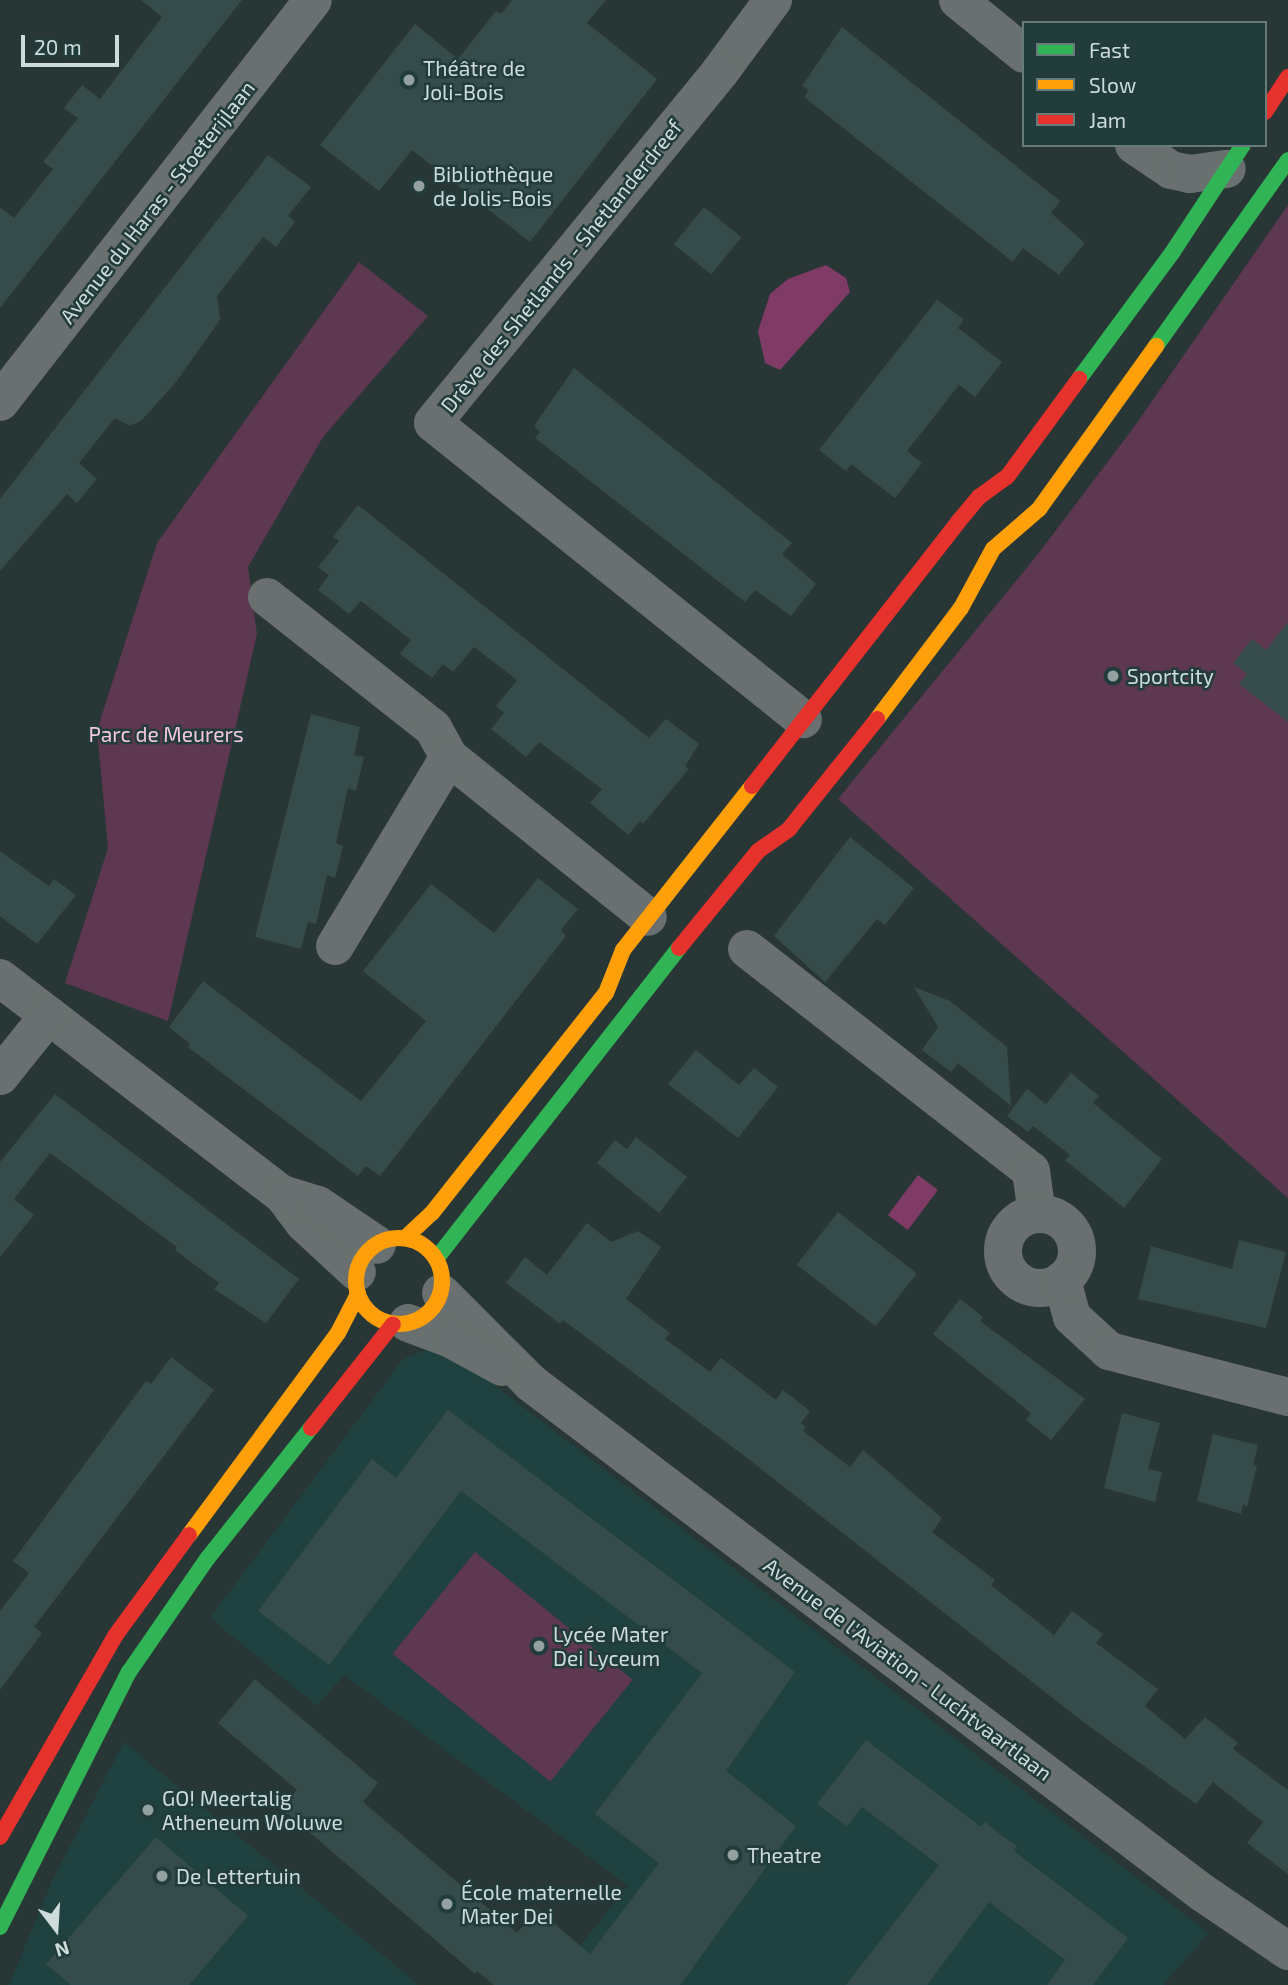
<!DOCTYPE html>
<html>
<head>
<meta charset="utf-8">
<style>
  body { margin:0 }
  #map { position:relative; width:1288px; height:1985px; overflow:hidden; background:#283635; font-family:"Exo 2",sans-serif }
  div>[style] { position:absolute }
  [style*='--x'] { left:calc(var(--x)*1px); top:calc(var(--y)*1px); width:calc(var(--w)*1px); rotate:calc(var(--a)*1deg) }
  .built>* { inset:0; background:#1f4240 }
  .green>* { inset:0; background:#5e3750; transform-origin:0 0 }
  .water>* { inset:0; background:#7f3b66; transform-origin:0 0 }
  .building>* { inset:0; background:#364c4a; transform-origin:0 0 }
  .street>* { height:38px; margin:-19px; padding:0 19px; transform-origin:19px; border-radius:19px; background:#69706f }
  .street>.ring { margin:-19px; padding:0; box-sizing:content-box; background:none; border:38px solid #69706f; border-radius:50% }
  .fast>* { height:16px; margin:-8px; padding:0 8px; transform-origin:8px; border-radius:8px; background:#30b455 }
  .slow>* { height:16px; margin:-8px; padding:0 8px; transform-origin:8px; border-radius:8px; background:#ff9f0a }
  .slow>.ring { margin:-8px; padding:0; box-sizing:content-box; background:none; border:16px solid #ff9f0a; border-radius:50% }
  .jam>* { height:16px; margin:-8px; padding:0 8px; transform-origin:8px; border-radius:8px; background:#e5322d }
  .dots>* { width:19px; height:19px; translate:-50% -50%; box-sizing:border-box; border:4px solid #223c3b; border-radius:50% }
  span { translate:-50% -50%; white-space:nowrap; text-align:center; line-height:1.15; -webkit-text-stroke:5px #223c3b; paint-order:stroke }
  .poi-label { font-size:21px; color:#cddcdb }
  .left { translate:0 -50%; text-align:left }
  .street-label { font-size:21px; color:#cddcdb }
  .park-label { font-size:21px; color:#f4c7e0 }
  .legend { position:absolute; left:1022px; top:21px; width:245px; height:126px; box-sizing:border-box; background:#223c3b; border:2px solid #667c7b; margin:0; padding:9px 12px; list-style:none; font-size:21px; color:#cddcdb }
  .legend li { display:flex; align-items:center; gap:14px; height:35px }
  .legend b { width:35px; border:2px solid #667c7b }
  .north { position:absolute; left:21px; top:1894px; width:70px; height:70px; -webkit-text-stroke:5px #223c3b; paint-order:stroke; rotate:163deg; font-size:19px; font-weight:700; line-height:28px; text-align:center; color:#cddcdb }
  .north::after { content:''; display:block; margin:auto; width:24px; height:32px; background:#cddcdb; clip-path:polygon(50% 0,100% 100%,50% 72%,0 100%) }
  .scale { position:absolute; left:21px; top:35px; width:98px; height:32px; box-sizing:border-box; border:4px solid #cddcdb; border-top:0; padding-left:9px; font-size:21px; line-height:24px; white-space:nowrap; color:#cddcdb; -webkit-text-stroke:5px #223c3b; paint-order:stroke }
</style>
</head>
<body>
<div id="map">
  <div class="built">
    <i style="clip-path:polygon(429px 1349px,459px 1358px,1209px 1933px,1163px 1985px,549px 1985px,628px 1886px,344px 1675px,317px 1706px,210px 1618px,403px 1359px)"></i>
    <i style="clip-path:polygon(124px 1742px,419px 1985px,9px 1985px,53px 1879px)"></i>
  </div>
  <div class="green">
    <i style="clip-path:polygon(1288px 205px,1288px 1198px,838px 799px,1038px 554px,1134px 427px)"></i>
    <i style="clip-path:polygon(359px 262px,428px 316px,323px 437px,248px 567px,257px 634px,168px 1021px,65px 983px,108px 848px,97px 730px,157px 543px)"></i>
    <i style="left:475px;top:1552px;width:203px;height:131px;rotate:39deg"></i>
  </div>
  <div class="water">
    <i style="clip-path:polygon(826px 265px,846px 278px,850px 292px,780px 370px,765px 363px,758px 331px,770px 294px,788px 279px)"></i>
    <i style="left:918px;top:1175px;width:25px;height:50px;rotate:37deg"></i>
  </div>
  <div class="building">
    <i style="clip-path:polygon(141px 0,242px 0,0 308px,0 207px,14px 218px,53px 169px,43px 162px,78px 118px,64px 108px,82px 85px,100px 99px,162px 17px)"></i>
    <i style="clip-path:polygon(512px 0,606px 0,587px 23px,657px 79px,530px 242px,412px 150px,379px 191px,320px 145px,415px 24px,458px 59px,496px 11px,501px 14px)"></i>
    <i style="clip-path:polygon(842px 27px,1060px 201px,1051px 213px,1085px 243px,1059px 275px,1023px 248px,1013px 262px,804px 97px,809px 90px,802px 86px)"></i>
    <i style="clip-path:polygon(268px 155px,311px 187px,288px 216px,295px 222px,276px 247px,263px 237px,217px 296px,220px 320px,176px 382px,142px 420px,130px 426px,115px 418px,79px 463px,97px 479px,77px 503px,67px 494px,0 571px,0 499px)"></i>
    <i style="left:704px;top:207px;width:48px;height:48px;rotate:39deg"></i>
    <i style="clip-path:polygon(937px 300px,964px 319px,958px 328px,1002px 362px,975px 397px,959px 385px,907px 451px,922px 463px,895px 498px,851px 464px,846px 471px,819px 450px)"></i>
    <i style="clip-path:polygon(574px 368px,792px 543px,782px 554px,816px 584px,791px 616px,755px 590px,745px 602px,535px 438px,540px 432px,534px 426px)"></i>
    <i style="clip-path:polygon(358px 505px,649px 738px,666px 719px,699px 744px,685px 766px,689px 769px,643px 824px,640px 821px,628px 835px,590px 803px,602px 789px,539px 742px,526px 757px,491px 729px,504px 713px,496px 706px,517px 680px,474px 647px,453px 672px,443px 664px,432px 678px,400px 654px,411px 640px,361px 601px,349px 614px,318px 590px,329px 575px,318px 567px,339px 541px,333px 537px)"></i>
    <i style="clip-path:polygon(1288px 622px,1288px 722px,1239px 684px,1247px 674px,1233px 663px,1252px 639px,1266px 650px)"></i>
    <i style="clip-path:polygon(311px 714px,360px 727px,354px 755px,364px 757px,356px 791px,348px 788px,336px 843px,343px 846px,335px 878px,327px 875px,316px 924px,308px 922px,301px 949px,255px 937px)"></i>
    <i style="clip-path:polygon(850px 837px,914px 888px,885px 925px,877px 919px,825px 982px,774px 936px)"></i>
    <i style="clip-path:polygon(0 851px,49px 886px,54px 879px,76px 895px,37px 944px,0 916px)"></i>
    <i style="clip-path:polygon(538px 878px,578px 909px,561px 930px,566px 936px,380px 1176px,366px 1166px,358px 1176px,188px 1047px,190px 1044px,169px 1027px,203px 981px,361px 1101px,426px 1021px,363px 971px,406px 916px,431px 884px,494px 933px)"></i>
    <i style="clip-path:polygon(914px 987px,950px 1001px,1007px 1047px,1011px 1106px,958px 1063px,951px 1072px,922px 1050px,938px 1027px)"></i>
    <i style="clip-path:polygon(696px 1050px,739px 1085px,754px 1068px,778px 1087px,738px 1138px,668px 1084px)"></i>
    <i style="clip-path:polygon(1071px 1073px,1099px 1096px,1093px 1103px,1162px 1159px,1124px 1208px,1065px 1160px,1070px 1155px,1033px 1126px,1028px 1132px,1007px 1116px,1027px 1089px,1046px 1104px)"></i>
    <i style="clip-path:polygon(55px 1094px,299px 1279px,266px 1323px,214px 1289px,219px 1283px,175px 1250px,177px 1247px,50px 1153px,14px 1199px,34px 1215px,0 1257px,0 1162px)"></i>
    <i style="clip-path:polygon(636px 1137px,687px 1177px,659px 1213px,597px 1163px,615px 1140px,627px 1149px)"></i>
    <i style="left:838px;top:1212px;width:100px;height:67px;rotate:38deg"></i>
    <i style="clip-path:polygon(587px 1223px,611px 1242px,638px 1231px,661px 1247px,626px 1299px,670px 1333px,665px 1339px,710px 1372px,721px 1358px,776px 1400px,783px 1390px,810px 1411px,801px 1423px,806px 1427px,803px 1431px,850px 1467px,863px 1450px,942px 1518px,932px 1532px,995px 1580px,991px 1585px,1054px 1635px,1072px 1611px,1103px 1634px,1096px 1643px,1158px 1689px,1145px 1706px,1185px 1739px,1205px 1717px,1238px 1743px,1233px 1749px,1288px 1790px,1288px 1874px,1247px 1843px,1263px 1822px,1213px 1782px,1196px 1804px,1082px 1721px,751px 1461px,563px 1320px,560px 1324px,506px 1283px,525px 1257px,547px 1275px)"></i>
    <i style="clip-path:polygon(1239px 1240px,1286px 1252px,1266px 1328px,1138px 1299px,1151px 1246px,1232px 1269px)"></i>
    <i style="clip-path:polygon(960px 1299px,983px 1317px,980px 1321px,1085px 1399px,1051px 1440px,1026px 1420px,1031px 1413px,933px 1334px)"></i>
    <i style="clip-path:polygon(171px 1357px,214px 1390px,34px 1627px,42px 1633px,0 1690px,0 1611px,29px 1573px,13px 1561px,146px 1381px,151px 1384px)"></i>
    <i style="clip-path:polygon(448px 1410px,795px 1672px,726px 1771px,796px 1826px,680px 1985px,494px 1985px,477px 1971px,475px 1974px,281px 1808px,297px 1790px,218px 1723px,255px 1679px,378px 1783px,363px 1802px,517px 1933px,537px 1909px,590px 1954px,659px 1863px,595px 1814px,702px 1673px,461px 1491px,329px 1665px,258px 1611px,372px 1459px,396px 1478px)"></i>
    <i style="clip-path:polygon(1122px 1413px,1160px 1423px,1148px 1469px,1162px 1472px,1155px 1502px,1104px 1488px)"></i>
    <i style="clip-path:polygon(1213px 1434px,1258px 1445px,1253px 1465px,1257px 1466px,1247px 1507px,1243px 1504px,1241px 1514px,1197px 1501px)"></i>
    <i style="clip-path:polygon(866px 1740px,981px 1827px,985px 1822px,1001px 1835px,1017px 1846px,1014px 1851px,1128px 1938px,1093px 1985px,1047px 1985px,1065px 1960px,989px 1902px,927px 1985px,846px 1985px,939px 1865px,862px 1807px,847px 1826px,817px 1804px)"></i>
    <i style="clip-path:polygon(156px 1837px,248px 1916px,189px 1985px,71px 1985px,46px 1964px)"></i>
  </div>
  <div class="street">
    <i style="--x:773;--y:0;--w:89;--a:126.4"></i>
    <i style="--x:720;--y:72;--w:453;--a:129.3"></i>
    <i style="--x:433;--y:423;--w:474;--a:38.7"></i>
    <i style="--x:958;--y:0;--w:85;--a:39.3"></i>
    <i style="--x:1134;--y:145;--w:45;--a:34"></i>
    <i style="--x:1171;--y:170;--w:19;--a:12"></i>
    <i style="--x:1190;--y:174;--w:37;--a:-8"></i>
    <i style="--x:0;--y:402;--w:509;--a:-52.1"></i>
    <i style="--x:267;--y:597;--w:211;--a:38.3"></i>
    <i style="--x:433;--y:728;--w:33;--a:61"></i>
    <i style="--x:449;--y:757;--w:255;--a:38.8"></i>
    <i style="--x:335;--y:946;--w:221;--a:-58.9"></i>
    <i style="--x:747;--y:949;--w:360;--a:38"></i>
    <i style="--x:1031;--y:1171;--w:43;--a:82.1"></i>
    <i style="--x:0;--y:978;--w:357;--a:37.5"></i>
    <i style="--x:283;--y:1195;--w:35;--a:53"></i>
    <i style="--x:304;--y:1223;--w:72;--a:42.8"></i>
    <i style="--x:0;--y:1076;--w:78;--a:-51.2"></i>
    <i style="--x:285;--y:1195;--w:34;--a:17"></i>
    <i style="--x:318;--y:1205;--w:71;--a:34.1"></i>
    <i class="ring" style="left:1003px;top:1214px;width:36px;height:36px"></i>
    <i style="--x:1062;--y:1280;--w:38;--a:75"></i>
    <i style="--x:1072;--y:1317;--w:50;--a:42.6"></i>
    <i style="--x:1109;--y:1351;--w:185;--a:14.4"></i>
    <i style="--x:441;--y:1293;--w:127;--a:45"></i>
    <i style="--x:531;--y:1383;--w:844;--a:37.2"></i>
    <i style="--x:1203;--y:1893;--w:103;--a:34.3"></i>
    <i style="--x:408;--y:1323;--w:46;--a:20.4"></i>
    <i style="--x:451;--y:1339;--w:58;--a:28.8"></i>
  </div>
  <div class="fast">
    <i style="--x:1156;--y:346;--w:228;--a:-54.6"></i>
    <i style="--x:1079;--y:379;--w:157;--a:-53.6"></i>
    <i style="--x:1172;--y:253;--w:129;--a:-56.7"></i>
    <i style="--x:436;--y:1259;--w:395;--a:-52"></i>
    <i style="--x:0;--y:1927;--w:286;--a:-63.2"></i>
    <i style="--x:129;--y:1672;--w:137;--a:-55.4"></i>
    <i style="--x:207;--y:1559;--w:167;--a:-51.6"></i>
  </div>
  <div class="slow">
    <i style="--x:877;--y:719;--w:139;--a:-52.9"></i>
    <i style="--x:961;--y:608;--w:67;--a:-61.5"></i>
    <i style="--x:993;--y:549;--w:61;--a:-41"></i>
    <i style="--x:1039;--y:509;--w:201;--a:-54.3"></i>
    <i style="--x:405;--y:1238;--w:37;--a:-43"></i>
    <i style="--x:432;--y:1213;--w:280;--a:-51.7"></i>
    <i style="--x:606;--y:993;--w:46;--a:-68.4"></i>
    <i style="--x:623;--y:950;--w:209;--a:-51.8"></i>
    <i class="ring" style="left:356px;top:1238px;width:70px;height:70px"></i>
    <i style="--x:189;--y:1535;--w:251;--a:-53.6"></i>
    <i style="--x:338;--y:1333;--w:44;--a:-62.9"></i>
  </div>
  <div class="jam">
    <i style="--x:1265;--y:112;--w:42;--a:-56.7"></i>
    <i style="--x:752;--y:786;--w:335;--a:-52"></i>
    <i style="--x:958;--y:522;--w:33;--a:-50"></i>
    <i style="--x:979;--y:497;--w:34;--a:-36"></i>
    <i style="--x:1007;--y:477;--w:122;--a:-53.7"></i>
    <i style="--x:679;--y:948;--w:125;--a:-50.8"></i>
    <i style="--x:758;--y:851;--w:38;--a:-35"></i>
    <i style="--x:789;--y:829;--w:141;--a:-51.3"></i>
    <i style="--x:311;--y:1428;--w:132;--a:-51.7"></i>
    <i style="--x:0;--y:1837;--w:232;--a:-60.2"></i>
    <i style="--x:115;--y:1636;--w:125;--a:-53.8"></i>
  </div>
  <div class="dots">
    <i style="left:409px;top:80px;background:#93a2a1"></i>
    <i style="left:419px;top:186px;background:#93a2a1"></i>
    <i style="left:1113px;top:676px;background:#93a2a1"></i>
    <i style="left:539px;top:1646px;background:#93a2a1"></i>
    <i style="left:148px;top:1810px;background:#93a2a1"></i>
    <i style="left:733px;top:1855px;background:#93a2a1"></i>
    <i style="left:162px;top:1876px;background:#93a2a1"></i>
    <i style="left:447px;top:1904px;background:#93a2a1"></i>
  </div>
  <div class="poi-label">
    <span class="left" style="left:423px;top:80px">Théâtre de<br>Joli-Bois</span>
    <span class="left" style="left:433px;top:186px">Bibliothèque<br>de Jolis-Bois</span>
    <span class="left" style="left:1127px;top:676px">Sportcity</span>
    <span class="left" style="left:553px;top:1646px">Lycée Mater<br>Dei Lyceum</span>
    <span class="left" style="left:162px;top:1810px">GO! Meertalig<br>Atheneum Woluwe</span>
    <span class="left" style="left:747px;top:1855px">Theatre</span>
    <span class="left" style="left:176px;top:1876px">De Lettertuin</span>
    <span class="left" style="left:461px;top:1904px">École maternelle<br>Mater Dei</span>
  </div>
  <div class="street-label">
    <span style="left:157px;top:202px;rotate:-52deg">Avenue du Haras - Stoeterijlaan</span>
    <span style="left:561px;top:266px;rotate:-51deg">Drève des Shetlands - Shetlanderdreef</span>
    <span style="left:908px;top:1669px;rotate:37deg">Avenue de l'Aviation - Luchtvaartlaan</span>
  </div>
  <div class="park-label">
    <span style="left:166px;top:734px">Parc de Meurers</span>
  </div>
  <ul class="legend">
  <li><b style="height:9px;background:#30b455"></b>Fast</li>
  <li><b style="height:9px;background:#ff9f0a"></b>Slow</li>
  <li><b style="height:9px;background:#e5322d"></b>Jam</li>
  </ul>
  <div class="north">N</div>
  <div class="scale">20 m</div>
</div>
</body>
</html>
